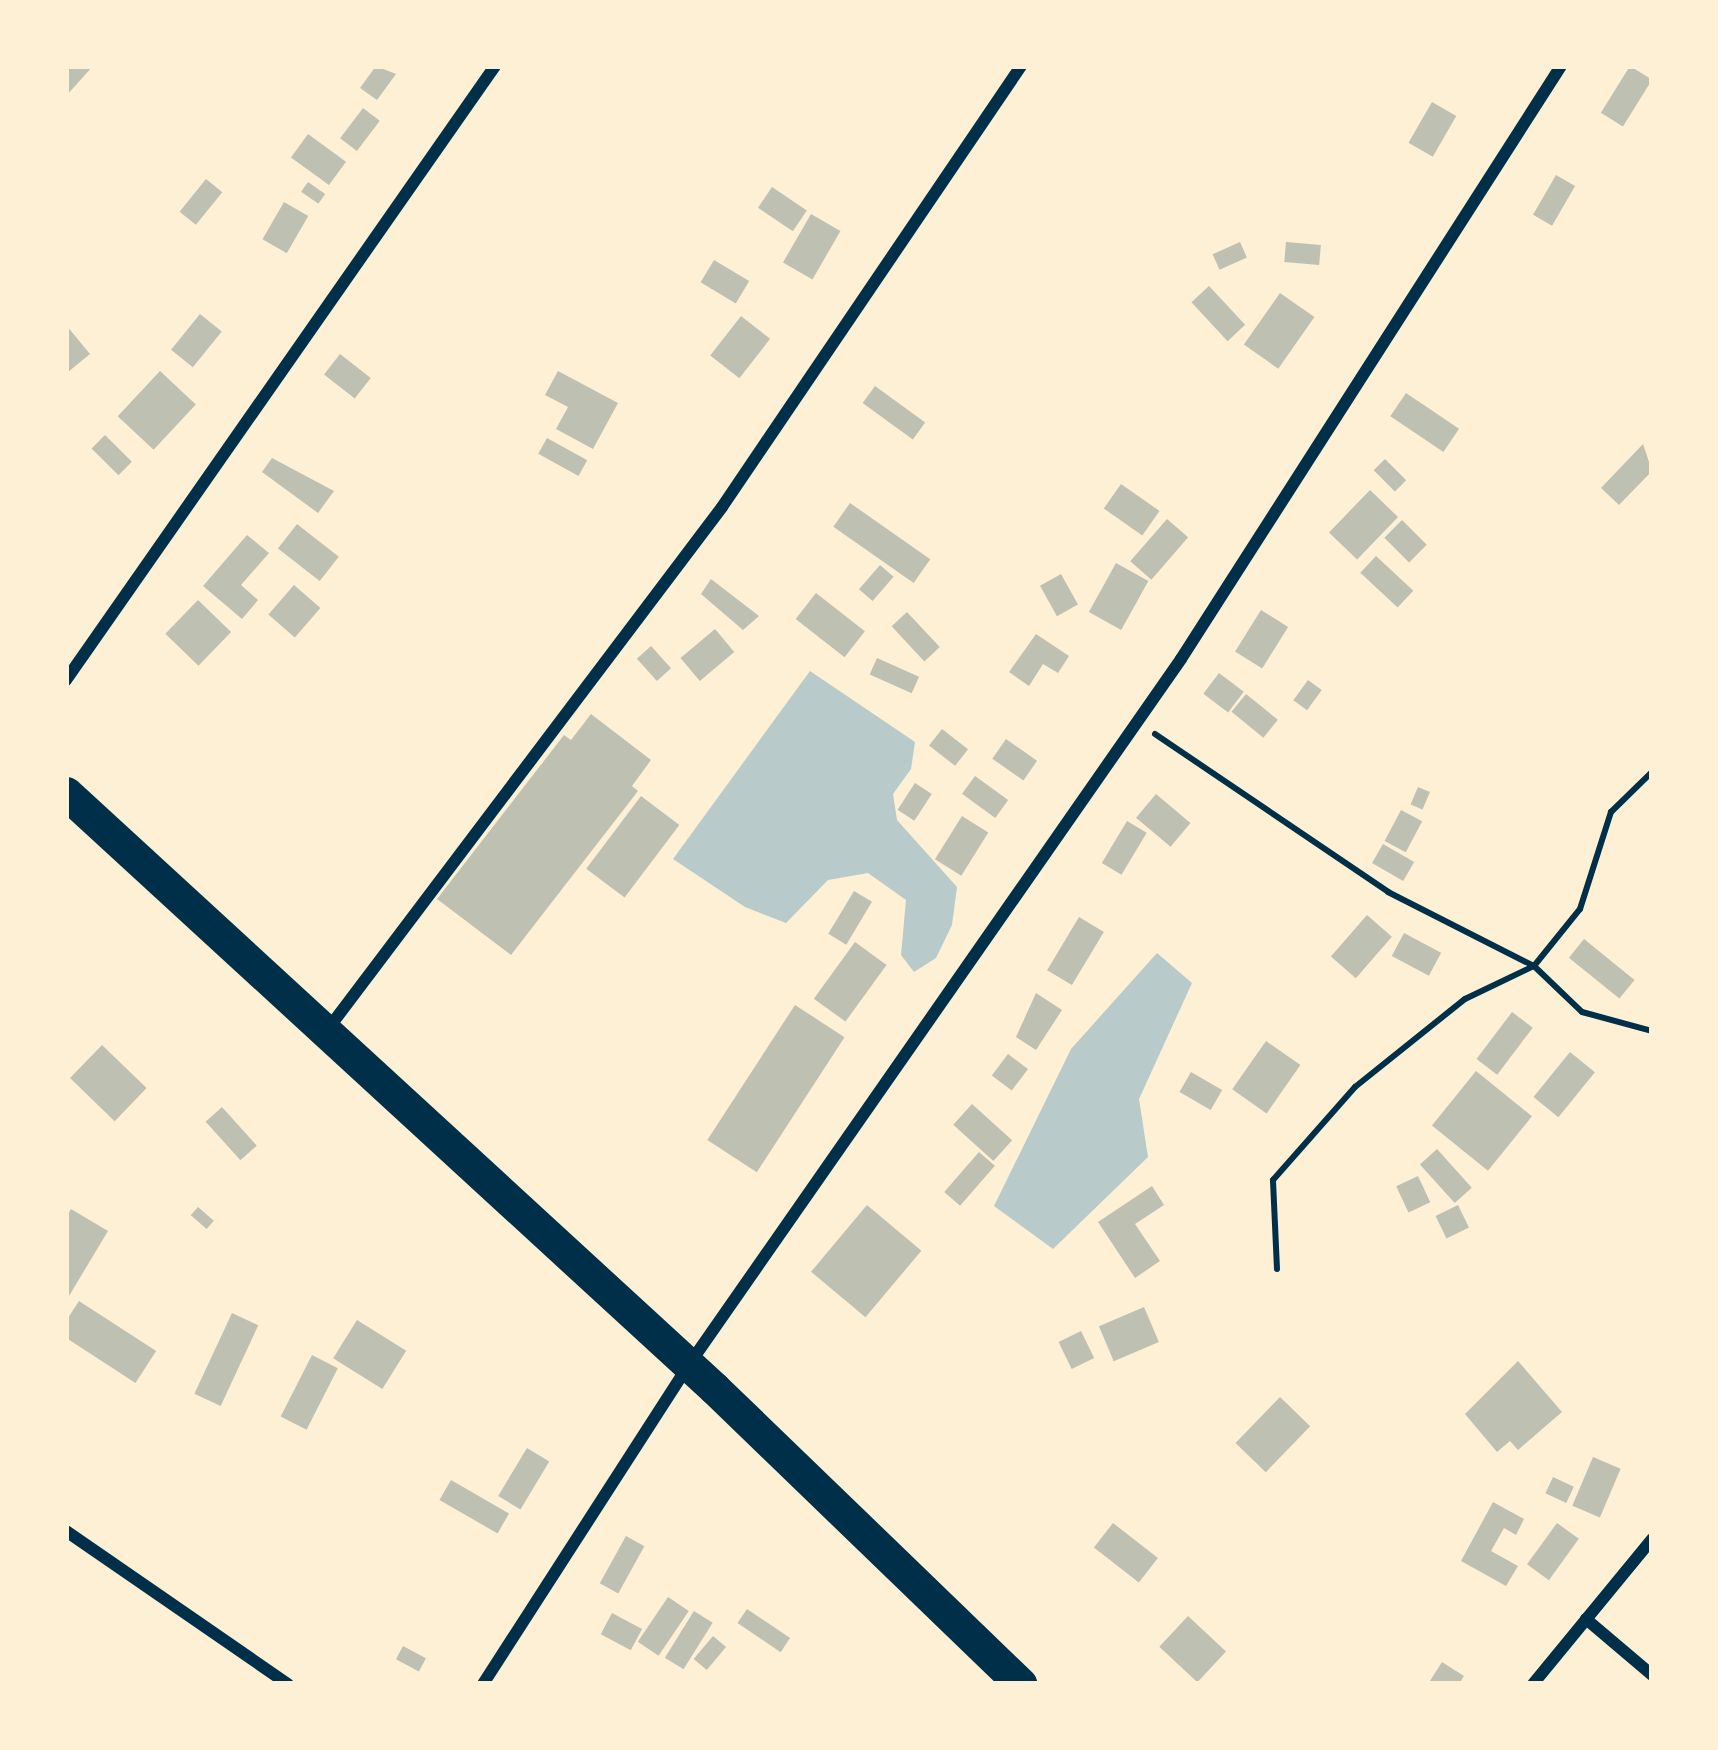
<!DOCTYPE html>
<html>
<head>
<meta charset="utf-8">
<style>
  body { margin:0 }
  #map { position:relative; width:1718px; height:1750px; overflow:hidden; background:#fdf0d5; font-family:Raleway,sans-serif }
  div>[style] { position:absolute }
  [style*='--x'] { left:calc(var(--x)*1px); top:calc(var(--y)*1px); width:calc(var(--w)*1px); rotate:calc(var(--a)*1deg) }
  .green>* { inset:0; background:#b9caca }
  .building>* { inset:0; background:#bec0b2; transform-origin:0 0 }
  .path>* { height:6px; margin:-3px; padding:0 3px; transform-origin:3px; border-radius:3px; background:#003049 }
  .minor>* { height:12px; margin:-6px; padding:0 6px; transform-origin:6px; border-radius:6px; background:#003049 }
  .trunk>* { height:33px; margin:-16.5px; padding:0 16.5px; transform-origin:16.5px; border-radius:16.5px; background:#003049 }
  span { translate:-50% -50%; white-space:nowrap; text-align:center; line-height:1.15; -webkit-text-stroke:12px #fdf0d5; paint-order:stroke }
  .frame { position:absolute; inset:0; border:69px solid #fdf0d5; pointer-events:none }
</style>
</head>
<body>
<div id="map">
  <div class="green">
    <i style="clip-path:polygon(810px 671px,915px 742px,911px 769px,893px 794px,897px 820px,957px 887px,952px 925px,936px 958px,914px 972px,901px 955px,906px 900px,868px 873px,828px 880px,786px 923px,745px 907px,673px 859px)"></i>
    <i style="clip-path:polygon(1157px 953px,1192px 983px,1139px 1099px,1148px 1157px,1053px 1249px,994px 1206px,1071px 1049px)"></i>
  </div>
  <div class="building">
    <i style="clip-path:polygon(66px 66px,93px 66px,66px 96px)"></i>
    <i style="clip-path:polygon(376px 66px,396px 74px,377px 100px,360px 88px)"></i>
    <i style="left:1630px;top:66px;width:26px;height:55px;rotate:32deg"></i>
    <i style="left:1432px;top:102px;width:28px;height:47px;rotate:30deg"></i>
    <i style="left:363px;top:108px;width:21px;height:38px;rotate:37deg"></i>
    <i style="left:308px;top:134px;width:47px;height:29px;rotate:36deg"></i>
    <i style="left:1556px;top:175px;width:22px;height:46px;rotate:30deg"></i>
    <i style="left:206px;top:179px;width:21px;height:42px;rotate:39deg"></i>
    <i style="left:308px;top:182px;width:21px;height:12px;rotate:35deg"></i>
    <i style="left:772px;top:187px;width:42px;height:25px;rotate:34deg"></i>
    <i style="left:284px;top:202px;width:28px;height:43px;rotate:30deg"></i>
    <i style="left:811px;top:214px;width:34px;height:56px;rotate:30deg"></i>
    <i style="left:1240px;top:242px;width:17px;height:30px;rotate:66deg"></i>
    <i style="left:1286px;top:242px;width:35px;height:20px;rotate:5deg"></i>
    <i style="left:714px;top:260px;width:41px;height:26px;rotate:31deg"></i>
    <i style="left:1209px;top:286px;width:53px;height:24px;rotate:47deg"></i>
    <i style="left:1280px;top:293px;width:42px;height:63px;rotate:35deg"></i>
    <i style="left:200px;top:314px;width:28px;height:46px;rotate:39deg"></i>
    <i style="left:741px;top:316px;width:37px;height:50px;rotate:38deg"></i>
    <i style="clip-path:polygon(66px 325px,90px 354px,68px 372px,66px 370px)"></i>
    <i style="left:340px;top:354px;width:39px;height:26px;rotate:38deg"></i>
    <i style="left:160px;top:371px;width:49px;height:62px;rotate:43deg"></i>
    <i style="clip-path:polygon(558px 371px,618px 403px,593px 449px,556px 429px,568px 407px,545px 395px)"></i>
    <i style="left:875px;top:386px;width:62px;height:21px;rotate:36deg"></i>
    <i style="left:1406px;top:393px;width:64px;height:28px;rotate:34deg"></i>
    <i style="left:105px;top:435px;width:38px;height:19px;rotate:45deg"></i>
    <i style="left:547px;top:438px;width:46px;height:18px;rotate:29deg"></i>
    <i style="clip-path:polygon(1643px 444px,1652px 471px,1619px 505px,1601px 488px)"></i>
    <i style="clip-path:polygon(272px 458px,334px 491px,318px 513px,262px 472px)"></i>
    <i style="left:1385px;top:459px;width:30px;height:16px;rotate:45deg"></i>
    <i style="left:1121px;top:484px;width:47px;height:30px;rotate:35deg"></i>
    <i style="left:1370px;top:490px;width:39px;height:59px;rotate:44deg"></i>
    <i style="left:850px;top:503px;width:98px;height:29px;rotate:35deg"></i>
    <i style="left:1167px;top:519px;width:28px;height:56px;rotate:41deg"></i>
    <i style="left:1402px;top:520px;width:35px;height:25px;rotate:45deg"></i>
    <i style="left:297px;top:524px;width:53px;height:31px;rotate:38deg"></i>
    <i style="clip-path:polygon(247px 535px,269px 553px,241px 585px,258px 600px,242px 619px,203px 586px)"></i>
    <i style="left:1376px;top:556px;width:51px;height:23px;rotate:43deg"></i>
    <i style="left:1116px;top:563px;width:37px;height:56px;rotate:29deg"></i>
    <i style="left:880px;top:565px;width:18px;height:32px;rotate:41deg"></i>
    <i style="left:1061px;top:574px;width:35px;height:24px;rotate:61deg"></i>
    <i style="clip-path:polygon(711px 579px,759px 616px,743px 630px,701px 594px)"></i>
    <i style="left:294px;top:585px;width:35px;height:39px;rotate:41deg"></i>
    <i style="left:816px;top:593px;width:62px;height:33px;rotate:38deg"></i>
    <i style="left:198px;top:600px;width:46px;height:47px;rotate:44deg"></i>
    <i style="left:1261px;top:610px;width:32px;height:49px;rotate:32deg"></i>
    <i style="left:907px;top:612px;width:48px;height:21px;rotate:47deg"></i>
    <i style="left:715px;top:629px;width:30px;height:45px;rotate:50deg"></i>
    <i style="clip-path:polygon(1036px 634px,1069px 656px,1058px 673px,1043px 664px,1029px 686px,1009px 672px)"></i>
    <i style="left:651px;top:646px;width:30px;height:19px;rotate:48deg"></i>
    <i style="left:877px;top:658px;width:46px;height:18px;rotate:24deg"></i>
    <i style="left:1219px;top:673px;width:31px;height:26px;rotate:37deg"></i>
    <i style="left:1308px;top:680px;width:17px;height:25px;rotate:36deg"></i>
    <i style="left:1246px;top:694px;width:41px;height:23px;rotate:39deg"></i>
    <i style="clip-path:polygon(591px 714px,651px 760px,632px 786px,638px 791px,511px 955px,437px 899px,564px 735px,571px 740px)"></i>
    <i style="left:942px;top:729px;width:33px;height:21px;rotate:38deg"></i>
    <i style="left:1006px;top:739px;width:38px;height:24px;rotate:35deg"></i>
    <i style="left:975px;top:776px;width:41px;height:22px;rotate:36deg"></i>
    <i style="left:915px;top:783px;width:20px;height:32px;rotate:33deg"></i>
    <i style="left:1418px;top:787px;width:13px;height:19px;rotate:23deg"></i>
    <i style="left:1156px;top:794px;width:45px;height:31px;rotate:40deg"></i>
    <i style="left:641px;top:796px;width:48px;height:91px;rotate:37deg"></i>
    <i style="left:1401px;top:810px;width:24px;height:35px;rotate:28deg"></i>
    <i style="left:962px;top:816px;width:31px;height:51px;rotate:32deg"></i>
    <i style="left:1127px;top:821px;width:23px;height:49px;rotate:31deg"></i>
    <i style="left:1383px;top:844px;width:36px;height:22px;rotate:30deg"></i>
    <i style="left:854px;top:891px;width:21px;height:50px;rotate:31deg"></i>
    <i style="left:1367px;top:915px;width:33px;height:55px;rotate:41deg"></i>
    <i style="left:1079px;top:917px;width:29px;height:62px;rotate:31deg"></i>
    <i style="left:1404px;top:933px;width:42px;height:26px;rotate:28deg"></i>
    <i style="left:1584px;top:939px;width:65px;height:24px;rotate:39deg"></i>
    <i style="left:855px;top:942px;width:39px;height:70px;rotate:36deg"></i>
    <i style="clip-path:polygon(1036px 993px,1062px 1010px,1036px 1050px,1016px 1037px)"></i>
    <i style="left:795px;top:1005px;width:59px;height:161px;rotate:33deg"></i>
    <i style="left:1512px;top:1012px;width:26px;height:59px;rotate:37deg"></i>
    <i style="left:1266px;top:1041px;width:42px;height:59px;rotate:35deg"></i>
    <i style="left:102px;top:1045px;width:62px;height:46px;rotate:44deg"></i>
    <i style="left:1570px;top:1052px;width:32px;height:58px;rotate:39deg"></i>
    <i style="left:1008px;top:1054px;width:25px;height:27px;rotate:37deg"></i>
    <i style="left:1476px;top:1071px;width:72px;height:70px;rotate:39deg"></i>
    <i style="left:1191px;top:1072px;width:36px;height:23px;rotate:30deg"></i>
    <i style="left:972px;top:1104px;width:54px;height:28px;rotate:42deg"></i>
    <i style="left:222px;top:1107px;width:52px;height:22px;rotate:48deg"></i>
    <i style="left:1437px;top:1149px;width:52px;height:23px;rotate:48deg"></i>
    <i style="left:979px;top:1152px;width:21px;height:53px;rotate:41deg"></i>
    <i style="left:1418px;top:1176px;width:29px;height:24px;rotate:65deg"></i>
    <i style="clip-path:polygon(1152px 1186px,1164px 1205px,1135px 1224px,1160px 1261px,1135px 1278px,1098px 1222px)"></i>
    <i style="left:867px;top:1205px;width:71px;height:87px;rotate:40deg"></i>
    <i style="left:1458px;top:1205px;width:25px;height:25px;rotate:64deg"></i>
    <i style="left:198px;top:1207px;width:21px;height:11px;rotate:41deg"></i>
    <i style="clip-path:polygon(71px 1209px,108px 1231px,66px 1301px,66px 1218px)"></i>
    <i style="left:79px;top:1301px;width:92px;height:38px;rotate:33deg"></i>
    <i style="left:1144px;top:1307px;width:38px;height:49px;rotate:67deg"></i>
    <i style="left:232px;top:1313px;width:29px;height:89px;rotate:25deg"></i>
    <i style="left:357px;top:1320px;width:58px;height:45px;rotate:32deg"></i>
    <i style="left:1081px;top:1331px;width:30px;height:25px;rotate:64deg"></i>
    <i style="left:312px;top:1355px;width:29px;height:69px;rotate:27deg"></i>
    <i style="clip-path:polygon(1518px 1361px,1562px 1412px,1518px 1450px,1510px 1441px,1497px 1452px,1465px 1414px)"></i>
    <i style="left:1280px;top:1397px;width:42px;height:64px;rotate:44deg"></i>
    <i style="left:527px;top:1448px;width:26px;height:56px;rotate:31deg"></i>
    <i style="left:1593px;top:1457px;width:30px;height:53px;rotate:23deg"></i>
    <i style="left:1553px;top:1477px;width:23px;height:18px;rotate:25deg"></i>
    <i style="left:451px;top:1480px;width:67px;height:23px;rotate:30deg"></i>
    <i style="clip-path:polygon(1493px 1502px,1524px 1519px,1516px 1535px,1504px 1528px,1491px 1551px,1518px 1566px,1506px 1586px,1461px 1561px)"></i>
    <i style="left:1113px;top:1523px;width:57px;height:31px;rotate:38deg"></i>
    <i style="left:1557px;top:1523px;width:27px;height:51px;rotate:36deg"></i>
    <i style="left:626px;top:1536px;width:21px;height:54px;rotate:29deg"></i>
    <i style="left:668px;top:1597px;width:25px;height:54px;rotate:34deg"></i>
    <i style="left:747px;top:1609px;width:52px;height:17px;rotate:34deg"></i>
    <i style="left:694px;top:1611px;width:22px;height:55px;rotate:32deg"></i>
    <i style="left:612px;top:1613px;width:34px;height:24px;rotate:28deg"></i>
    <i style="left:1188px;top:1616px;width:52px;height:42px;rotate:43deg"></i>
    <i style="left:713px;top:1636px;width:17px;height:30px;rotate:40deg"></i>
    <i style="left:403px;top:1646px;width:26px;height:15px;rotate:28deg"></i>
    <i style="clip-path:polygon(1442px 1662px,1464px 1676px,1459px 1684px,1428px 1684px)"></i>
  </div>
  <div class="path">
    <i style="--x:1155;--y:734;--w:282;--a:34.1"></i>
    <i style="--x:1388;--y:892;--w:164;--a:26.9"></i>
    <i style="--x:1534;--y:966;--w:66;--a:43.8"></i>
    <i style="--x:1582;--y:1012;--w:73;--a:15.2"></i>
    <i style="--x:1277;--y:1269;--w:89;--a:-92.6"></i>
    <i style="--x:1273;--y:1180;--w:124;--a:-48.6"></i>
    <i style="--x:1355;--y:1087;--w:141;--a:-38.7"></i>
    <i style="--x:1465;--y:999;--w:76;--a:-25.6"></i>
    <i style="--x:1534;--y:966;--w:73;--a:-51.1"></i>
    <i style="--x:1580;--y:909;--w:102;--a:-72.3"></i>
    <i style="--x:1611;--y:812;--w:57;--a:-44.3"></i>
  </div>
  <div class="minor">
    <i style="--x:66;--y:680;--w:749;--a:-55.06"></i>
    <i style="--x:328;--y:1029;--w:654;--a:-52.95"></i>
    <i style="--x:722;--y:507;--w:533;--a:-55.86"></i>
    <i style="--x:66;--y:1531;--w:270;--a:34.6"></i>
    <i style="--x:1586;--y:1619;--w:87;--a:40.3"></i>
    <i style="--x:483;--y:1684;--w:378;--a:-57.2"></i>
    <i style="--x:688;--y:1366;--w:862;--a:-55.11"></i>
    <i style="--x:1181;--y:659;--w:704;--a:-57.35"></i>
    <i style="--x:1533;--y:1684;--w:188;--a:-50.6"></i>
  </div>
  <div class="trunk">
    <i style="--x:66;--y:793;--w:880;--a:42.56"></i>
    <i style="--x:714;--y:1388;--w:426;--a:44"></i>
  </div>
  <div class="frame"></div>
</div>
</body>
</html>
